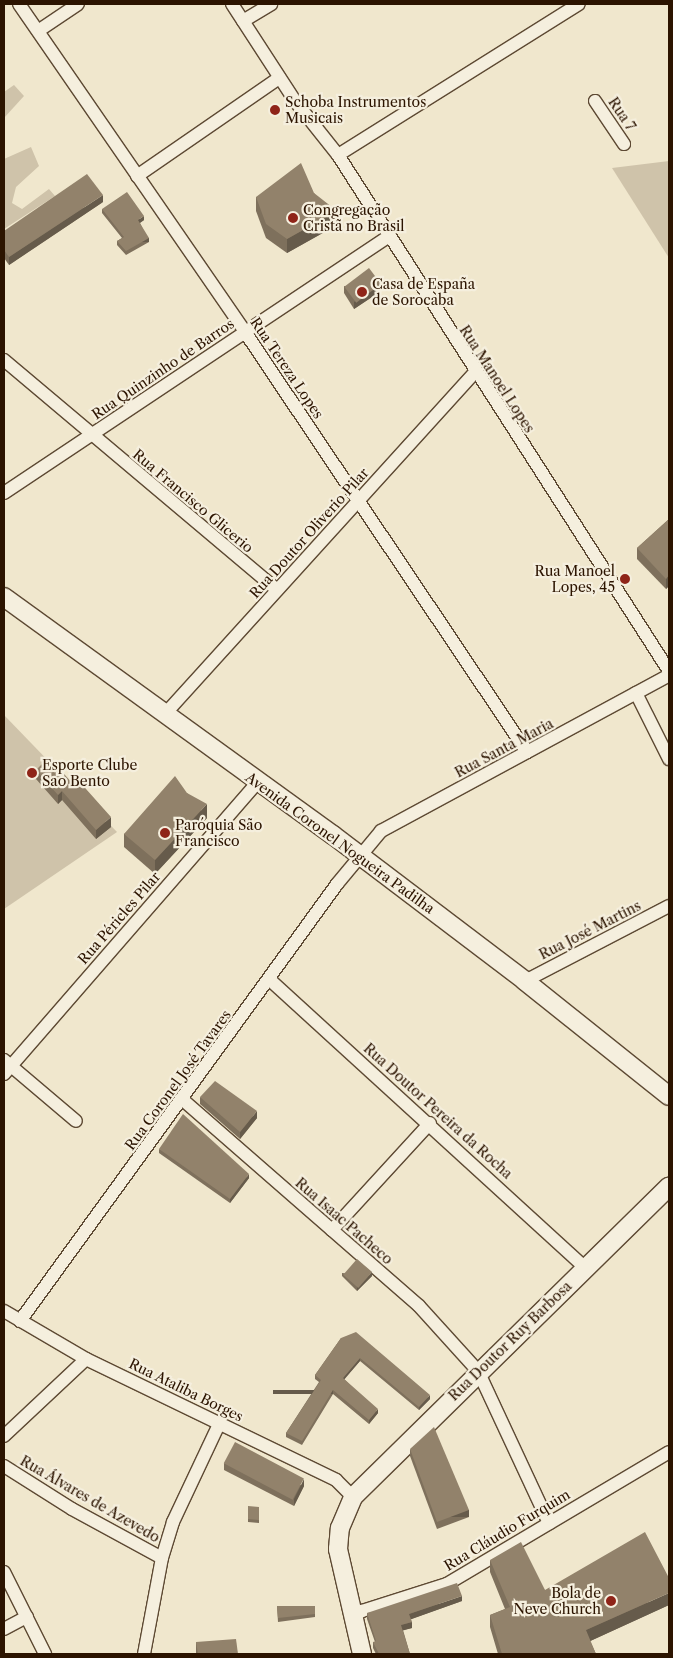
<!DOCTYPE html>
<html>
<head>
<meta charset="utf-8">
<style>
  body { margin:0 }
  #map { position:relative; width:673px; height:1658px; overflow:hidden; background:#f0e7cd; font-family:"Libre Caslon Text",serif }
  div>[style] { position:absolute }
  [style*='--x'] { left:calc(var(--x)*1px); top:calc(var(--y)*1px); width:calc(var(--w)*1px); rotate:calc(var(--a)*1deg) }
  .green>* { inset:0; background:#cfc3aa }
  .roads { filter:drop-shadow(1px 0 #5d4933) drop-shadow(-1px 0 #5d4933) drop-shadow(0 1px #5d4933) drop-shadow(0 -1px #5d4933) }
  .minor>* { height:12px; margin:-6px; padding:0 6px; transform-origin:6px; border-radius:6px; background:#f5efde }
  .secondary>* { height:18px; margin:-9px; padding:0 9px; transform-origin:9px; border-radius:9px; background:#f5efde }
  .wall>* { inset:0; background:#7e705c }
  .shaded-wall>* { inset:0; background:#665b4b; transform-origin:0 0 }
  .building>* { inset:0; background:#92826b; transform-origin:0 0 }
  .dots>* { width:14px; height:14px; translate:-50% -50%; box-sizing:border-box; border:2px solid #f5efde; border-radius:50% }
  span { translate:-50% -50%; white-space:nowrap; text-align:center; line-height:1.15; -webkit-text-stroke:4.5px #f5efde; paint-order:stroke }
  .poi-label { font-size:14px; color:#2c1400 }
  .left { translate:0 -50%; text-align:left }
  .right { translate:-100% -50%; text-align:right }
  .street-label { font-size:14px; color:#2c1400 }
  .frame { position:absolute; inset:0; border:5px solid #2c1400; pointer-events:none }
</style>
</head>
<body>
<div id="map">
  <div class="green">
    <i style="clip-path:polygon(14px 85px,24px 96px,4px 118px,4px 92px)"></i>
    <i style="clip-path:polygon(31px 147px,39px 166px,16px 187px,12px 203px,22px 209px,49px 189px,55px 196px,4px 229px,4px 159px)"></i>
    <i style="clip-path:polygon(669px 161px,669px 258px,612px 168px)"></i>
    <i style="clip-path:polygon(4px 715px,117px 832px,4px 909px)"></i>
  </div>
  <div class="roads">
    <div class="minor">
      <i style="--x:19;--y:4;--w:398;--a:55.4"></i>
      <i style="--x:245;--y:332;--w:506;--a:56.12"></i>
      <i style="--x:232;--y:4;--w:116;--a:57"></i>
      <i style="--x:295;--y:101;--w:69;--a:51.5"></i>
      <i style="--x:338;--y:155;--w:613;--a:57.32"></i>
      <i style="--x:243;--y:21;--w:33;--a:-31"></i>
      <i style="--x:38;--y:31;--w:48;--a:-34"></i>
      <i style="--x:595;--y:101;--w:52;--a:56"></i>
      <i style="--x:338;--y:155;--w:284;--a:-32.1"></i>
      <i style="--x:137;--y:176;--w:173;--a:-34.6"></i>
      <i style="--x:4;--y:360;--w:357;--a:40.1"></i>
      <i style="--x:4;--y:493;--w:464;--a:-33.7"></i>
      <i style="--x:636;--y:693;--w:74;--a:63.4"></i>
      <i style="--x:165;--y:714;--w:462;--a:-47.8"></i>
      <i style="--x:269;--y:979;--w:429;--a:42.4"></i>
      <i style="--x:525;--y:981;--w:162;--a:-27.5"></i>
      <i style="--x:4;--y:1060;--w:94;--a:40.3"></i>
      <i style="--x:4;--y:1074;--w:387;--a:-49"></i>
      <i style="--x:183;--y:1100;--w:313;--a:41.1"></i>
      <i style="--x:419;--y:1306;--w:88;--a:47.8"></i>
      <i style="--x:478;--y:1371;--w:168;--a:65"></i>
      <i style="--x:332;--y:1230;--w:145;--a:-47.5"></i>
      <i style="--x:4;--y:1311;--w:95;--a:30.3"></i>
      <i style="--x:86;--y:1359;--w:278;--a:25.8"></i>
      <i style="--x:336;--y:1480;--w:24;--a:45"></i>
      <i style="--x:20;--y:1321;--w:540;--a:-54.04"></i>
      <i style="--x:337;--y:884;--w:69;--a:-50.3"></i>
      <i style="--x:381;--y:831;--w:328;--a:-28.4"></i>
      <i style="--x:4;--y:1436;--w:112;--a:-43.2"></i>
      <i style="--x:4;--y:1466;--w:80;--a:32.3"></i>
      <i style="--x:72;--y:1509;--w:102;--a:28.6"></i>
      <i style="--x:4;--y:1572;--w:92;--a:63.4"></i>
      <i style="--x:353;--y:1617;--w:11;--a:-34"></i>
      <i style="--x:362;--y:1611;--w:89;--a:-17.6"></i>
      <i style="--x:447;--y:1584;--w:258;--a:-30.7"></i>
      <i style="--x:4;--y:1629;--w:26;--a:-28"></i>
      <i style="--x:144;--y:1654;--w:98;--a:-79.4"></i>
      <i style="--x:162;--y:1558;--w:38;--a:-73"></i>
      <i style="--x:173;--y:1522;--w:110;--a:-64.8"></i>
    </div>
    <div class="secondary">
      <i style="--x:4;--y:597;--w:406;--a:35.9"></i>
      <i style="--x:333;--y:835;--w:241;--a:37.2"></i>
      <i style="--x:525;--y:981;--w:184;--a:38.6"></i>
      <i style="--x:362;--y:1654;--w:108;--a:-102.9"></i>
      <i style="--x:338;--y:1549;--w:21;--a:-85"></i>
      <i style="--x:340;--y:1528;--w:34;--a:-67"></i>
      <i style="--x:353;--y:1497;--w:443;--a:-44.5"></i>
    </div>
  </div>
  <div class="wall">
    <i style="clip-path:polygon(314px 193px,337px 225px,287px 253px,266px 238px,256px 211px,256px 197px)"></i>
    <i style="clip-path:polygon(103px 202px,9px 265px,4px 258px,4px 231px)"></i>
    <i style="clip-path:polygon(102px 209px,144px 220px,140px 223px,149px 242px,126px 255px,117px 245px,117px 241px,122px 238px,102px 213px)"></i>
    <i style="clip-path:polygon(344px 286px,381px 291px,354px 309px,344px 293px)"></i>
    <i style="clip-path:polygon(669px 519px,669px 586px,666px 589px,637px 559px,637px 548px)"></i>
    <i style="clip-path:polygon(36px 770px,111px 827px,96px 839px,62px 800px,58px 804px,36px 779px)"></i>
    <i style="clip-path:polygon(187px 793px,207px 818px,155px 874px,124px 847px,124px 834px)"></i>
    <i style="clip-path:polygon(200px 1097px,257px 1118px,240px 1139px,200px 1104px)"></i>
    <i style="clip-path:polygon(159px 1149px,249px 1178px,230px 1203px,159px 1153px)"></i>
    <i style="clip-path:polygon(342px 1273px,372px 1276px,357px 1291px,342px 1276px)"></i>
    <i style="clip-path:polygon(341px 1338px,430px 1399px,419px 1410px,360px 1361px,344px 1379px,378px 1413px,369px 1424px,333px 1394px,302px 1445px,286px 1437px,286px 1433px,319px 1382px,315px 1379px,315px 1375px)"></i>
    <i style="clip-path:polygon(410px 1449px,469px 1517px,437px 1529px,410px 1456px)"></i>
    <i style="clip-path:polygon(224px 1463px,304px 1486px,294px 1506px,224px 1470px)"></i>
    <i style="clip-path:polygon(248px 1506px,259px 1520px,259px 1523px,248px 1522px)"></i>
    <i style="clip-path:polygon(490px 1560px,545px 1590px,669px 1605px,590px 1641px,596px 1654px,498px 1654px,490px 1627px,490px 1615px,505px 1609px,490px 1572px)"></i>
    <i style="clip-path:polygon(462px 1601px,411px 1619px,412px 1628px,403px 1630px,410px 1654px,376px 1654px,373px 1648px,373px 1642px,375px 1642px,367px 1619px,367px 1613px)"></i>
    <i style="clip-path:polygon(277px 1606px,315px 1606px,315px 1617px,278px 1622px)"></i>
    <i style="clip-path:polygon(196px 1642px,238px 1654px,196px 1654px)"></i>
  </div>
  <div class="shaded-wall">
    <i style="clip-path:polygon(103px 195px,103px 202px,9px 265px,9px 257px)"></i>
    <i style="clip-path:polygon(337px 211px,337px 225px,287px 253px,287px 239px)"></i>
    <i style="clip-path:polygon(144px 216px,144px 220px,138px 224px,138px 220px)"></i>
    <i style="left:149px;top:238px;width:4px;height:26px;rotate:90deg"></i>
    <i style="clip-path:polygon(381px 284px,381px 291px,354px 309px,354px 302px)"></i>
    <i style="clip-path:polygon(669px 575px,669px 586px,666px 589px,666px 579px)"></i>
    <i style="clip-path:polygon(62px 791px,62px 800px,58px 804px,58px 795px)"></i>
    <i style="clip-path:polygon(207px 804px,207px 818px,155px 874px,155px 860px)"></i>
    <i style="clip-path:polygon(111px 817px,111px 827px,96px 839px,96px 830px)"></i>
    <i style="clip-path:polygon(257px 1111px,257px 1118px,240px 1139px,240px 1132px)"></i>
    <i style="clip-path:polygon(249px 1174px,249px 1178px,230px 1203px,230px 1199px)"></i>
    <i style="clip-path:polygon(372px 1272px,372px 1276px,357px 1291px,357px 1288px)"></i>
    <i style="clip-path:polygon(360px 1358px,360px 1361px,343px 1381px,343px 1378px)"></i>
    <i style="left:333px;top:1390px;width:4px;height:60px;rotate:90deg"></i>
    <i style="clip-path:polygon(430px 1395px,430px 1399px,419px 1410px,419px 1407px)"></i>
    <i style="clip-path:polygon(378px 1409px,378px 1413px,369px 1424px,369px 1420px)"></i>
    <i style="clip-path:polygon(304px 1479px,304px 1486px,294px 1506px,294px 1499px)"></i>
    <i style="left:469px;top:1510px;width:7px;height:34px;rotate:90deg"></i>
    <i style="clip-path:polygon(669px 1593px,669px 1605px,586px 1643px,586px 1630px)"></i>
    <i style="clip-path:polygon(462px 1596px,462px 1601px,409px 1620px,409px 1614px)"></i>
    <i style="clip-path:polygon(412px 1622px,412px 1628px,401px 1631px,401px 1625px)"></i>
  </div>
  <div class="building">
    <i style="clip-path:polygon(301px 163px,314px 193px,337px 211px,287px 239px,266px 224px,256px 197px)"></i>
    <i style="clip-path:polygon(87px 174px,103px 195px,9px 257px,4px 250px,4px 231px)"></i>
    <i style="clip-path:polygon(127px 192px,144px 216px,138px 220px,149px 238px,126px 251px,117px 241px,124px 237px,102px 209px)"></i>
    <i style="left:369px;top:268px;width:20px;height:31px;rotate:53deg"></i>
    <i style="clip-path:polygon(669px 519px,669px 575px,666px 579px,637px 548px)"></i>
    <i style="clip-path:polygon(49px 757px,73px 784px,78px 780px,111px 817px,96px 830px,62px 791px,58px 795px,36px 770px)"></i>
    <i style="clip-path:polygon(175px 776px,187px 793px,207px 804px,155px 860px,124px 834px)"></i>
    <i style="clip-path:polygon(215px 1081px,257px 1111px,240px 1132px,200px 1097px)"></i>
    <i style="clip-path:polygon(183px 1114px,249px 1174px,230px 1199px,159px 1149px)"></i>
    <i style="left:357px;top:1259px;width:20px;height:21px;rotate:41deg"></i>
    <i style="clip-path:polygon(356px 1332px,430px 1395px,419px 1407px,360px 1358px,343px 1378px,378px 1409px,369px 1420px,333px 1390px,302px 1441px,286px 1433px,321px 1380px,315px 1375px,341px 1338px)"></i>
    <i style="clip-path:polygon(434px 1427px,469px 1510px,437px 1522px,410px 1449px)"></i>
    <i style="left:235px;top:1442px;width:78px;height:24px;rotate:28deg"></i>
    <i style="clip-path:polygon(248px 1506px,259px 1507px,259px 1520px,248px 1519px)"></i>
    <i style="clip-path:polygon(645px 1532px,669px 1578px,669px 1593px,586px 1630px,596px 1654px,502px 1654px,490px 1615px,510px 1607px,490px 1560px,521px 1542px,545px 1590px)"></i>
    <i style="clip-path:polygon(457px 1583px,462px 1596px,409px 1614px,412px 1622px,401px 1625px,410px 1654px,379px 1654px,373px 1642px,376px 1641px,367px 1613px)"></i>
    <i style="clip-path:polygon(277px 1606px,315px 1606px,315px 1614px,278px 1618px)"></i>
    <i style="clip-path:polygon(236px 1639px,238px 1654px,198px 1654px,196px 1642px)"></i>
  </div>
  <div class="dots">
    <i style="left:275px;top:110px;background:#8f2418"></i>
    <i style="left:293px;top:218px;background:#8f2418"></i>
    <i style="left:362px;top:292px;background:#8f2418"></i>
    <i style="left:625px;top:579px;background:#8f2418"></i>
    <i style="left:32px;top:773px;background:#8f2418"></i>
    <i style="left:165px;top:833px;background:#8f2418"></i>
    <i style="left:611px;top:1601px;background:#8f2418"></i>
  </div>
  <div class="poi-label">
    <span class="left" style="left:285px;top:110px">Schoba Instrumentos<br>Musicais</span>
    <span class="left" style="left:303px;top:218px">Congregação<br>Cristã no Brasil</span>
    <span class="left" style="left:372px;top:292px">Casa de España<br>de Sorocaba</span>
    <span class="right" style="left:615px;top:579px">Rua Manoel<br>Lopes, 45</span>
    <span class="left" style="left:42px;top:773px">Esporte Clube<br>Sao Bento</span>
    <span class="left" style="left:175px;top:833px">Paróquia São<br>Francisco</span>
    <span class="right" style="left:601px;top:1601px">Bola de<br>Neve Church</span>
  </div>
  <div class="street-label">
    <span style="left:622px;top:114px;rotate:56deg">Rua 7</span>
    <span style="left:287px;top:368px;rotate:56deg">Rua Tereza Lopes</span>
    <span style="left:163px;top:369px;rotate:-34deg">Rua Quinzinho de Barros</span>
    <span style="left:497px;top:379px;rotate:57deg">Rua Manoel Lopes</span>
    <span style="left:193px;top:501px;rotate:40deg">Rua Francisco Glicerio</span>
    <span style="left:309px;top:533px;rotate:-48deg">Rua Doutor Oliverio Pilar</span>
    <span style="left:504px;top:748px;rotate:-28deg">Rua Santa Maria</span>
    <span style="left:340px;top:843px;rotate:36deg">Avenida Coronel Nogueira Padilha</span>
    <span style="left:119px;top:918px;rotate:-49deg">Rua Péricles Pilar</span>
    <span style="left:590px;top:930px;rotate:-27deg">Rua José Martins</span>
    <span style="left:178px;top:1080px;rotate:-54deg">Rua Coronel José Tavares</span>
    <span style="left:438px;top:1111px;rotate:42deg">Rua Doutor Pereira da Rocha</span>
    <span style="left:344px;top:1221px;rotate:41deg">Rua Isaac Pacheco</span>
    <span style="left:510px;top:1341px;rotate:-44deg">Rua Doutor Ruy Barbosa</span>
    <span style="left:186px;top:1390px;rotate:26deg">Rua Ataliba Borges</span>
    <span style="left:90px;top:1499px;rotate:30deg">Rua Álvares de Azevedo</span>
    <span style="left:507px;top:1530px;rotate:-31deg">Rua Cláudio Furquim</span>
  </div>
  <div class="frame"></div>
</div>
</body>
</html>
